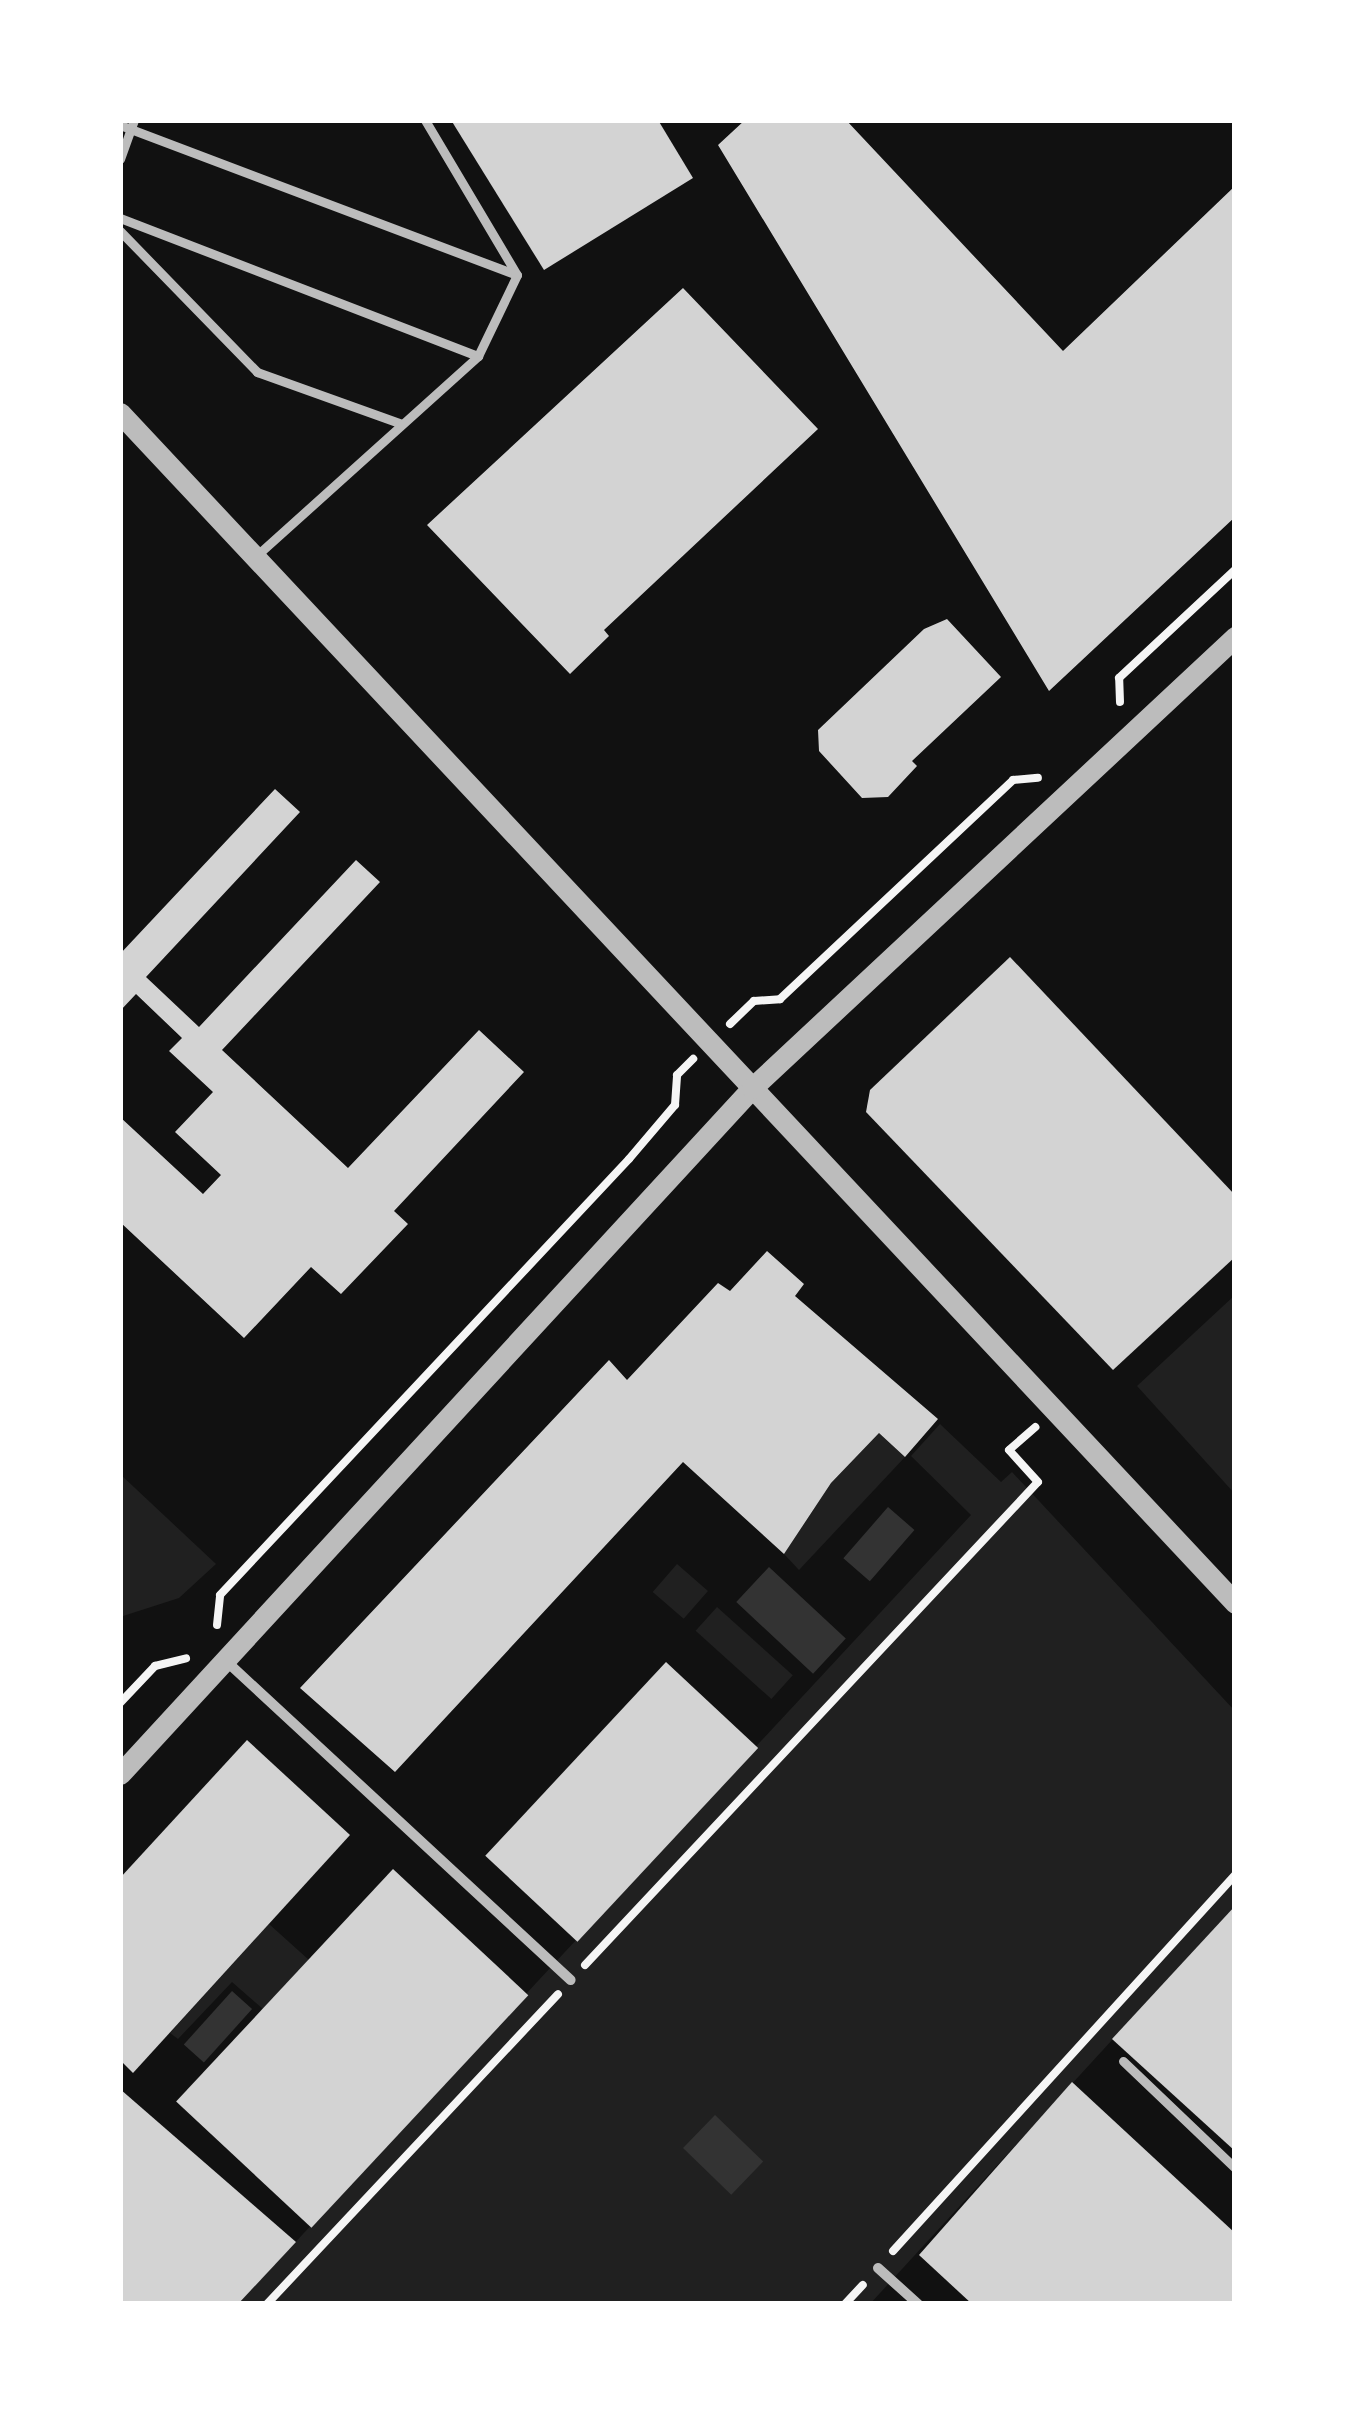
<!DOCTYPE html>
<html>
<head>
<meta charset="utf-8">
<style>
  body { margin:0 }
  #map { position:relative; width:1355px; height:2424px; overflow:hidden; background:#111; font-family:"Roboto Condensed",sans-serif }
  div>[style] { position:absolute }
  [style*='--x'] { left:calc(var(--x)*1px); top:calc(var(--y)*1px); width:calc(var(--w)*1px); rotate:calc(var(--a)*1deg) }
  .green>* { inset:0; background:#202020; transform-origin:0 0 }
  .water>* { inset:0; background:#333; transform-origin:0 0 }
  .building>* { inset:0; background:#d3d3d3; transform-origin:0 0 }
  .path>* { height:8px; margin:-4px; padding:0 4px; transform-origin:4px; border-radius:4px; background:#f5f5f5 }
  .service>* { height:9px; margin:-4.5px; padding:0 4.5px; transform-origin:4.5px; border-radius:4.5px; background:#bcbcbc }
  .pedestrian>* { height:10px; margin:-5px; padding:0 5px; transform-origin:5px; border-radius:5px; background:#bcbcbc }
  .tertiary>* { height:21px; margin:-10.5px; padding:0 10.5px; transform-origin:10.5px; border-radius:10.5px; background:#bcbcbc }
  span { translate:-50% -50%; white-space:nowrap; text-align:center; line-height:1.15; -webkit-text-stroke:9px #fff; paint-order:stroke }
  .frame { position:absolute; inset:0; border:123px solid #fff; pointer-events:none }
</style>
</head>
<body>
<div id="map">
  <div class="green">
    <i style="clip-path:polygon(1235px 1295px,1235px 1494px,1137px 1386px)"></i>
    <i style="clip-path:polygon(940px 1424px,1001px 1482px,1012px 1472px,1235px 1711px,1235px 1906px,870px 2304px,238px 2304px,971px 1515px,911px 1456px)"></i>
    <i style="clip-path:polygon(879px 1433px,905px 1457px,799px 1570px,784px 1554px,831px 1483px)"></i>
    <i style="clip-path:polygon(120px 1474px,216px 1564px,179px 1598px,120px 1617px)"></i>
    <i style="left:677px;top:1564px;width:41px;height:37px;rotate:41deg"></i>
    <i style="left:717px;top:1607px;width:102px;height:32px;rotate:42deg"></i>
    <i style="clip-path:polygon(269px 1924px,309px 1960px,263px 2009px,232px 1982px,178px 2039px,170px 2033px)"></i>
  </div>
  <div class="water">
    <i style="left:888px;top:1507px;width:35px;height:68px;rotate:41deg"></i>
    <i style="left:769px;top:1567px;width:105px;height:48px;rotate:43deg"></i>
    <i style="left:232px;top:1991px;width:27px;height:72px;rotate:42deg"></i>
    <i style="left:715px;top:2115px;width:67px;height:46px;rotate:44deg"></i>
  </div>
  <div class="building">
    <i style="clip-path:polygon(451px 120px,658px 120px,693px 178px,544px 270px)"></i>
    <i style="clip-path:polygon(745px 120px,846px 120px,1063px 351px,1235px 186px,1235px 517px,1049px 691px,718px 145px)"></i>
    <i style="clip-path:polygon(683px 288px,818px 429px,604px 630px,609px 636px,570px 674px,427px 525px)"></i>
    <i style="clip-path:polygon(947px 619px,1001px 677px,912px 761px,917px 766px,888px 797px,862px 798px,819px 751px,818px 730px,924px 629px)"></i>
    <i style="clip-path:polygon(275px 789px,300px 812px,146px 977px,199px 1027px,356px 860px,380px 882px,222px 1050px,348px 1168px,479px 1030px,524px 1072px,394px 1211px,408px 1224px,341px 1294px,311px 1267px,244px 1338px,120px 1222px,120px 1117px,203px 1194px,221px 1175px,175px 1132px,213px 1092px,169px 1051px,182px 1038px,136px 994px,120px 1011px,120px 954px)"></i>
    <i style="clip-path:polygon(1010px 957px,1235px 1195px,1235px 1257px,1113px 1370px,866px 1112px,870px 1090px)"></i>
    <i style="clip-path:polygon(767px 1251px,804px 1284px,795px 1296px,938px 1419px,905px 1457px,879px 1433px,831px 1483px,784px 1554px,683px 1462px,395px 1772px,300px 1688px,609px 1360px,627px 1380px,718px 1283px,730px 1291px)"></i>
    <i style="left:666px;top:1662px;width:126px;height:265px;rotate:43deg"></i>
    <i style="clip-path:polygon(247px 1740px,350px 1835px,133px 2073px,120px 2060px,120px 1878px)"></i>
    <i style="left:393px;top:1869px;width:185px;height:318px;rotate:43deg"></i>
    <i style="clip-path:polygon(1235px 1906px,1235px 2151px,1112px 2039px)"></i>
    <i style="clip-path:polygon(1072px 2082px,1235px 2233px,1235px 2304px,972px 2304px,919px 2255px)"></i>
    <i style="clip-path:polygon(120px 2089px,296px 2242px,238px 2304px,120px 2304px)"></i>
  </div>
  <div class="path">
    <i style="--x:1120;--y:702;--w:24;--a:-92"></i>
    <i style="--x:1119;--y:678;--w:158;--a:-43"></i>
    <i style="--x:730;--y:1024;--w:33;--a:-44"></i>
    <i style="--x:754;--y:1001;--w:26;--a:-4"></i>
    <i style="--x:780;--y:999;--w:320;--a:-43.2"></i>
    <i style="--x:1013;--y:780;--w:25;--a:-5"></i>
    <i style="--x:217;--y:1625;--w:30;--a:-84"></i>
    <i style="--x:220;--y:1595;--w:598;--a:-46.83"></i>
    <i style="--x:629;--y:1159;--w:71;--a:-49.6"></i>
    <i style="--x:675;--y:1105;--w:30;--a:-86"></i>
    <i style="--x:677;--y:1075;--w:23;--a:-45"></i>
    <i style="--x:120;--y:1703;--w:51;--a:-46.6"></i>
    <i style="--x:155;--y:1666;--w:32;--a:-14"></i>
    <i style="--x:585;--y:1965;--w:662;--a:-46.84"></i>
    <i style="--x:1038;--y:1482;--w:43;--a:-132.2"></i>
    <i style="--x:1009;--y:1450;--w:35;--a:-41"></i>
    <i style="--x:893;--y:2251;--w:508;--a:-47.71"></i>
    <i style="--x:267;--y:2304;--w:425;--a:-46.8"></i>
    <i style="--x:845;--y:2304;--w:26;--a:-47"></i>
  </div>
  <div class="service">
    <i style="--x:120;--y:125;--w:424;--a:20.7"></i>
    <i style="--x:120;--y:159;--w:41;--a:-70.3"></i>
    <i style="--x:120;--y:218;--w:384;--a:21.1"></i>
    <i style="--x:120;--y:231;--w:197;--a:45.8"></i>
    <i style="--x:257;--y:372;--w:154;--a:19.7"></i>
    <i style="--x:255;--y:557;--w:300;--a:-42"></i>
    <i style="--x:478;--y:356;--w:90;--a:-64.3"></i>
    <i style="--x:517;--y:275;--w:180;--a:-120.7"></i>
    <i style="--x:1123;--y:2061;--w:155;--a:43.7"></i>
  </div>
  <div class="pedestrian">
    <i style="--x:225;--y:1660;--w:471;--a:42.8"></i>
    <i style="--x:878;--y:2268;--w:54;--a:42"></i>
  </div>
  <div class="tertiary">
    <i style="--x:120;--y:413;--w:1631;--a:46.86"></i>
    <i style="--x:120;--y:1774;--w:933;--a:-47.35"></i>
    <i style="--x:752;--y:1088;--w:661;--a:-43.04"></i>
  </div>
  <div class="frame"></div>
</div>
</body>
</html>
